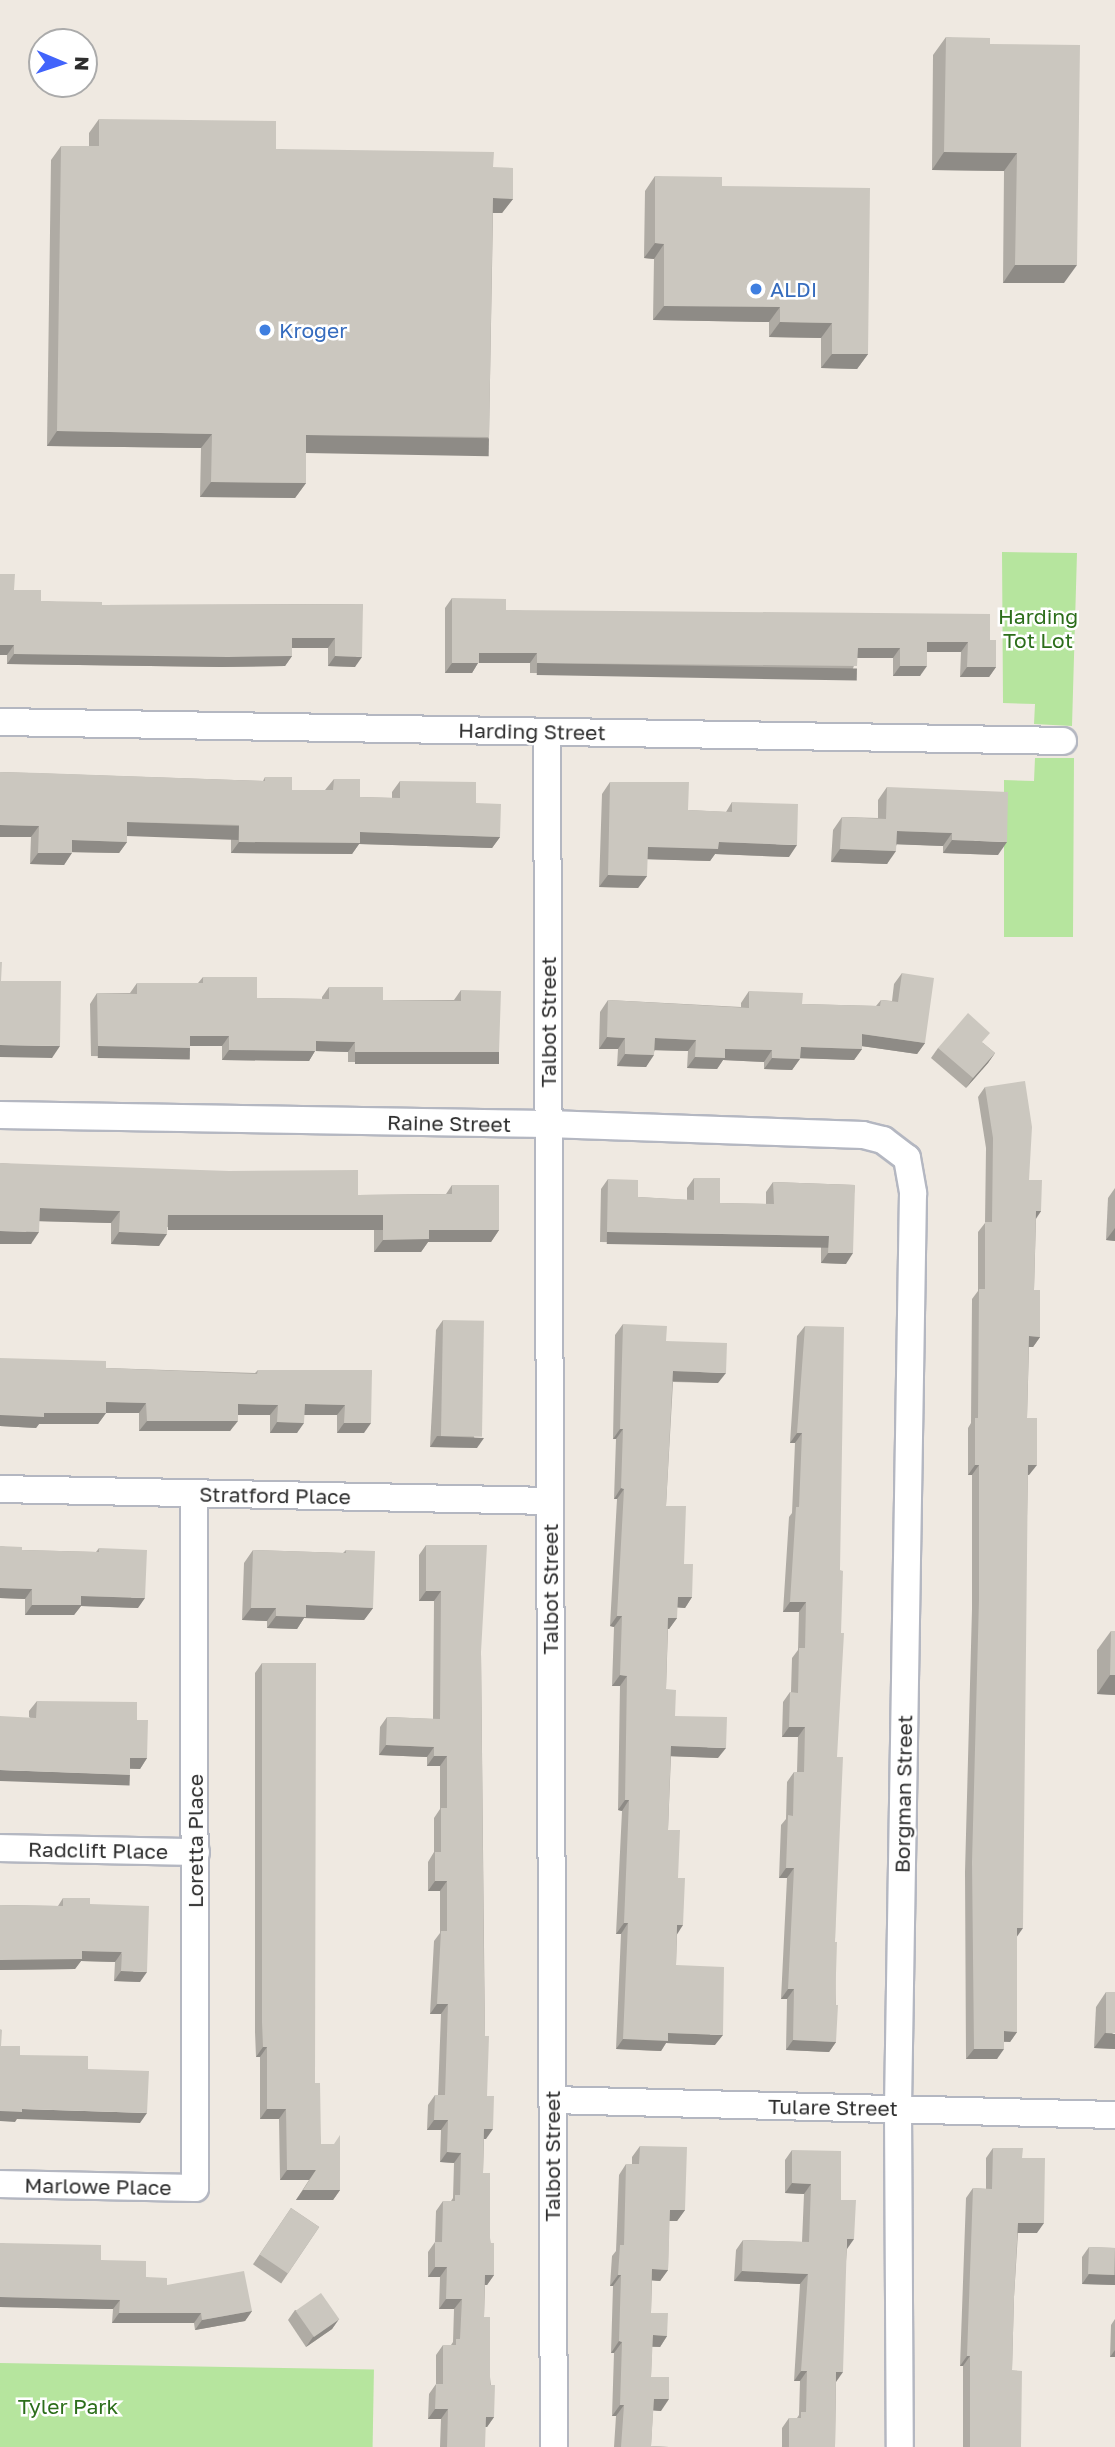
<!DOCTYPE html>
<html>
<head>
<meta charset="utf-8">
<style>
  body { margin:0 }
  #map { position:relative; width:1115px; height:2447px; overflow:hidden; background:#efe9e1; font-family:"Golos Text",sans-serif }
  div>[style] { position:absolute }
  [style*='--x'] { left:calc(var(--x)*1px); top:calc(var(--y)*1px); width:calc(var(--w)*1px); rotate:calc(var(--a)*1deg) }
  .green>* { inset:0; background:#b6e59e; transform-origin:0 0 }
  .roads { filter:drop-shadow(2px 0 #b4b7c1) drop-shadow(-2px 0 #b4b7c1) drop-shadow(0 2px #b4b7c1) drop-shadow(0 -2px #b4b7c1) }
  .minor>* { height:26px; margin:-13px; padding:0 13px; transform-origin:13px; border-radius:13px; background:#fff }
  .wall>* { inset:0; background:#afaba4; transform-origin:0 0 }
  .shaded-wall>* { inset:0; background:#8e8b86; transform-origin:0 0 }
  .building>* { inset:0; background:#cbc7bf; transform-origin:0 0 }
  .dots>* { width:19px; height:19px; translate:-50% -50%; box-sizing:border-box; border:4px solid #fff; border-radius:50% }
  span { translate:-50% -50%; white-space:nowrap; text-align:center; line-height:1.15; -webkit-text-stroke:5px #fff; paint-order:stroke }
  .shop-label { font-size:21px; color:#366cbe }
  .left { translate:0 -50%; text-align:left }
  .park-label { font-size:21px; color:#2c6e1b }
  .street-label { font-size:21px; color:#2e2e2e }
  .north { position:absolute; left:28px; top:28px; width:70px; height:70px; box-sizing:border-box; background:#fff; border:2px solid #ababab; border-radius:50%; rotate:92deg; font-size:19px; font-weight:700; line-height:28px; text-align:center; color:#2e2e2e }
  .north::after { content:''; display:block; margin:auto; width:24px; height:32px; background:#4264fb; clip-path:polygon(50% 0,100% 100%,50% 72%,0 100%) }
</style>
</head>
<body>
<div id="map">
  <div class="green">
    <i style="clip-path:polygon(1002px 552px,1077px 553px,1072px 726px,1034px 724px,1035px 704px,1003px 703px)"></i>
    <i style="clip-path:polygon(1035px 758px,1074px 758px,1073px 937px,1004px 937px,1004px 780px,1034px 781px)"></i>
    <i style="left:0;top:2363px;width:374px;height:84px;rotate:1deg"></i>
  </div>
  <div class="roads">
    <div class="minor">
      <i style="--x:0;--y:722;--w:1063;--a:1.02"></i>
      <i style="--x:547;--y:732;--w:1715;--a:89.77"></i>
      <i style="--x:0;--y:1115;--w:548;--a:0.94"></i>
      <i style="--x:548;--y:1124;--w:315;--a:2"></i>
      <i style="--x:863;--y:1135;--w:21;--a:14"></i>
      <i style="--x:883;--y:1140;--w:30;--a:37"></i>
      <i style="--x:907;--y:1158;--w:36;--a:80"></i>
      <i style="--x:913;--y:1193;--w:916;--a:90.94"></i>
      <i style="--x:898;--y:2109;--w:338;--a:89.7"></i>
      <i style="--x:0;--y:1489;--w:549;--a:1.25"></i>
      <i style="--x:0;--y:1848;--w:196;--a:1.2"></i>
      <i style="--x:552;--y:2100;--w:563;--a:1.53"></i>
      <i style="--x:0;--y:2184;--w:195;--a:1.2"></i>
      <i style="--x:195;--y:2188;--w:695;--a:-90.08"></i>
    </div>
  </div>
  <div class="wall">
    <i style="clip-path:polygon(946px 37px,990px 44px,1064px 283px,1003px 283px,1004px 171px,932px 170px,933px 55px)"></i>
    <i style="clip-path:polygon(99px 119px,276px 149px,493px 167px,513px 199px,502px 213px,493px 213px,489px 437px,479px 452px,306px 450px,306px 483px,295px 498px,200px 497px,201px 448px,47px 446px,51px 160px,61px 146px,89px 146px,89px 133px)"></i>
    <i style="clip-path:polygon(655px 176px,722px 186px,868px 354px,857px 369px,821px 368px,821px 338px,769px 337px,769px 322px,653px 320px,654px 259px,644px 258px,645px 191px)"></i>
    <i style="clip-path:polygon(0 574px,14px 590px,41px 601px,102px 605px,363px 604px,355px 667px,328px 666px,328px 648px,292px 648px,292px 656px,285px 666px,221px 667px,7px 664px,7px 655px,0 655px)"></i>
    <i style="clip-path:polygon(452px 598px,506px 610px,990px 640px,996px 667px,989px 677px,960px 677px,961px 652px,927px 652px,920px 676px,893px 676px,893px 658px,857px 658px,850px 676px,530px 673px,530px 663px,478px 663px,472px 673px,445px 673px,445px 608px)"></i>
    <i style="clip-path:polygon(0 772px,263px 781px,265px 777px,292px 790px,325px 790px,334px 779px,360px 797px,392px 798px,392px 792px,400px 781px,476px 803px,500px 837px,492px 848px,359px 844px,352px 854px,231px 853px,231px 836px,127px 834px,127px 842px,119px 853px,72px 852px,64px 865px,30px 864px,31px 837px,0 837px)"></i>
    <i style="clip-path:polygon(610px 782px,688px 810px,726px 812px,732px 802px,789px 857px,715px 854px,710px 861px,647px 859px,647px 876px,638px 888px,599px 887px,602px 794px)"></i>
    <i style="clip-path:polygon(887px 787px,998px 855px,943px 853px,943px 846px,897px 844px,887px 864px,831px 862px,833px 830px,842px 817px,878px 818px,878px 800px)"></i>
    <i style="clip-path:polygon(902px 973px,925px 1043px,917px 1054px,862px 1046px,862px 1049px,854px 1060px,800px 1058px,792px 1070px,764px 1069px,764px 1062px,723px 1060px,717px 1069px,687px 1068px,688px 1051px,655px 1050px,646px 1067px,617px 1066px,618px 1049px,599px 1049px,600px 1012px,608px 1000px,741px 1007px,741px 1003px,749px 991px,802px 1004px,876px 1006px,881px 1000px,892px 1001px,894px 984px)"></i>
    <i style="clip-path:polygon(203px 977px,257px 998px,322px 999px,322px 997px,329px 987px,383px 1000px,454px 1000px,461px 990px,491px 1062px,348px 1062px,348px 1052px,315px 1051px,309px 1061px,222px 1060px,222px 1046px,190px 1046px,183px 1058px,91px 1056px,90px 1004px,97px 993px,130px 993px,137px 983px,198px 983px)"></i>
    <i style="clip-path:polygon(983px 1043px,995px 1053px,988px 1063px,966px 1088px,931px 1058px,938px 1048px)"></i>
    <i style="clip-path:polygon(985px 1087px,1029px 1180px,1041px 1211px,1036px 1219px,1034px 1290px,1040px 1337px,1033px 1347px,1029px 1347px,1027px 1418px,1029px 1475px,1028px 1475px,1017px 1937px,1017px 2032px,1010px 2042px,1004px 2042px,997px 2059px,966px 2059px,965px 1872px,972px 1609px,972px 1475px,968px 1475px,968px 1428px,971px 1423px,972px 1299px,978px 1291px,978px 1232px,985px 1223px,986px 1148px,978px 1097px)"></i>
    <i style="clip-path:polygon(0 1163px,358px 1195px,446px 1194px,452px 1185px,499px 1230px,491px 1242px,428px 1242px,421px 1252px,374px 1252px,374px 1227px,167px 1227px,159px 1246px,111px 1244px,111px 1223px,39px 1221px,31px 1244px)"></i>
    <i style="clip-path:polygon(694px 1178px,720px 1203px,766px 1204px,766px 1192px,773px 1182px,855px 1185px,846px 1264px,821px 1263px,821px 1246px,600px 1242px,601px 1189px,608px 1179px,638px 1197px,687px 1200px,687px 1188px)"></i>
    <i style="clip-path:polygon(1115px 1188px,1115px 1241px,1106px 1240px,1108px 1198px)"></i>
    <i style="clip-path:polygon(443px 1320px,477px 1448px,430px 1447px,436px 1330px)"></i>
    <i style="clip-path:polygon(623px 1324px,718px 1383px,673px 1382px,666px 1506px,684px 1564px,692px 1597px,685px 1608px,677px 1607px,677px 1618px,669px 1629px,668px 1629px,666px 1689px,675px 1716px,718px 1758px,671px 1756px,668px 1830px,677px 1934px,676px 1965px,715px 2045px,666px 2043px,661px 2051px,616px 2049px,621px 1934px,616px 1934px,622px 1811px,618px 1810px,620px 1686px,612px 1686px,614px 1627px,610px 1626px,617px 1499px,614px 1499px,616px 1439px,613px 1439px,615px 1335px)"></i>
    <i style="clip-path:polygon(805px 1326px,837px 1757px,835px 1942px,836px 2042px,829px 2052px,786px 2050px,787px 1999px,781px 1999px,787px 1878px,779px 1878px,781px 1825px,786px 1819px,787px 1782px,794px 1772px,797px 1772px,798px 1737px,782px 1737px,783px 1702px,790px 1692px,791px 1692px,792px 1658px,798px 1650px,799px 1612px,783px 1612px,789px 1517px,792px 1513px,795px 1443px,790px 1443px,797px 1336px)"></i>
    <i style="clip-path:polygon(106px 1368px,255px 1373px,258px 1370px,372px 1370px,364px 1433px,337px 1433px,337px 1415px,304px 1415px,297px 1433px,270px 1433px,270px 1415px,238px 1415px,230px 1431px,139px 1431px,139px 1413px,106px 1413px,98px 1424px,39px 1424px,36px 1428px,0 1426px)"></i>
    <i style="clip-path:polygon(426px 1545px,481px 1652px,486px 2139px,484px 2139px,483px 2173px,494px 2275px,487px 2285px,485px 2285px,484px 2317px,494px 2417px,487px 2427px,485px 2427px,485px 2447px,440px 2447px,441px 2419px,428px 2419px,429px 2394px,436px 2384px,436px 2355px,443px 2345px,451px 2345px,453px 2342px,454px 2309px,439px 2309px,440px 2277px,428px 2277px,428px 2252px,435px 2242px,436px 2211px,443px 2201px,451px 2201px,453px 2198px,454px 2163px,440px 2162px,441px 2130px,427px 2130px,428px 2105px,435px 2095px,438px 2095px,441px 2014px,430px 2014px,434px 1941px,440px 1933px,440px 1891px,428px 1891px,428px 1862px,434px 1852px,434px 1818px,440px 1809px,440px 1766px,427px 1766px,427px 1757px,379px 1755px,380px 1727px,387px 1717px,433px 1719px,434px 1601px,419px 1601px,419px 1555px)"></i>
    <i style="clip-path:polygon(0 1546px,22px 1550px,96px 1552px,99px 1548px,138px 1608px,81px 1606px,74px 1615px,25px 1615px,25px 1599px,0 1598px)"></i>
    <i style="clip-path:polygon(253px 1550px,343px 1553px,346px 1550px,373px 1608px,364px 1620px,304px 1618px,297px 1629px,267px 1628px,267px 1621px,242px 1620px,244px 1563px)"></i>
    <i style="clip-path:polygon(1111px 1631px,1115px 1695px,1097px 1694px,1097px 1650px)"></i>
    <i style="clip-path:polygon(262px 1663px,315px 2083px,321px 2144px,340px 2190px,333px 2200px,296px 2200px,309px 2180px,280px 2180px,279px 2119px,260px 2119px,260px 2057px,256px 2057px,255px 2032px,255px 1673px)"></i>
    <i style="clip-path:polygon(37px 1701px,137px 1720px,147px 1758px,140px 1769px,130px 1769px,130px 1775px,122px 1785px,29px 1717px,29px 1711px)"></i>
    <i style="clip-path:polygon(63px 1898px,90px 1904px,140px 1982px,114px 1981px,115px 1962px,81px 1961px,75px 1969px,0 1970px,0 1905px,58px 1906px)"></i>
    <i style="clip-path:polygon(1106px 1992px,1115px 2049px,1094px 2048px,1096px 2007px)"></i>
    <i style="clip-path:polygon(640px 2146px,685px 2210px,677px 2221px,669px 2221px,668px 2270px,660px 2281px,652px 2280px,651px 2313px,667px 2336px,660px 2347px,652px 2347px,651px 2377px,661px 2411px,653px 2410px,651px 2446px,669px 2447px,614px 2447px,616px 2416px,612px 2416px,614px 2353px,611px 2353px,613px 2286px,610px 2286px,612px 2256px,616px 2251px,619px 2175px,626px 2164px,632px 2164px,632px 2157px)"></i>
    <i style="clip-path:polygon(993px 2148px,1022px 2158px,1037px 2233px,1018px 2233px,1014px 2297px,1012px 2370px,1021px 2447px,963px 2447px,963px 2366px,960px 2366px,966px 2198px,973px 2188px,986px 2189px,986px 2158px)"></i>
    <i style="clip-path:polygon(792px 2150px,841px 2200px,847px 2249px,836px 2382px,835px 2447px,782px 2447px,782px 2428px,789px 2418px,797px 2418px,799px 2415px,800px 2381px,794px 2381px,800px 2284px,734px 2281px,736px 2250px,743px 2240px,802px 2242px,804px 2194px,785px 2193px,785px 2160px)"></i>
    <i style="left:291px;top:2208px;width:34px;height:68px;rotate:34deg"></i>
    <i style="clip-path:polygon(0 2243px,101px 2260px,167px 2285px,252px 2311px,245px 2321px,195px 2330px,194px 2323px,112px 2323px,113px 2309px,0 2307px)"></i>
    <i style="clip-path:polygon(1089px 2247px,1115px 2248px,1115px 2285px,1082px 2284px,1082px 2257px)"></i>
    <i style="clip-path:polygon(295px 2310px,339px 2319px,332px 2329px,306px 2347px,288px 2320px)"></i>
    <i style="clip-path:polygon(1115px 2319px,1115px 2357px,1110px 2357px,1111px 2325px)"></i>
  </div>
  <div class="shaded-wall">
    <i style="clip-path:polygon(944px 152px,1017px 153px,1004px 171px,932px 170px)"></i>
    <i style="clip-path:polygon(493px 198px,513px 199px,502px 213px,482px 213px)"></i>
    <i style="clip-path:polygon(655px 243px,664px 244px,654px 259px,644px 258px)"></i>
    <i style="clip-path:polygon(1015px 265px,1077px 265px,1064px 283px,1003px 283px)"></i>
    <i style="clip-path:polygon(664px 306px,780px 307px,769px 322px,653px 320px)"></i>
    <i style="clip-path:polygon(780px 322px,832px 323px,821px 338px,769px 337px)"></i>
    <i style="clip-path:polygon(832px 354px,868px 354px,857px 369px,821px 368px)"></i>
    <i style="clip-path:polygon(57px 431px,212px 434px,201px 448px,47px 446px)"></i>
    <i style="left:306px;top:435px;width:183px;height:18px;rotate:1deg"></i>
    <i style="clip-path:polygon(211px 482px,306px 483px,295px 498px,200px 497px)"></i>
    <i style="clip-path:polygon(292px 638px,335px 638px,328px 648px,285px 648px)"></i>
    <i style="clip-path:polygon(927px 642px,968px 642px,961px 652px,920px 652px)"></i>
    <i style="clip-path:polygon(0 645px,14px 645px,7px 655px,0 655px)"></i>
    <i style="clip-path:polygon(858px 648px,900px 648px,893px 658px,851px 658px)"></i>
    <i style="clip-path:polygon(479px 653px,537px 653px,530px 663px,478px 663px,472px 673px,445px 673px,452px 663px)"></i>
    <i style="clip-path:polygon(14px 654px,292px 656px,285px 666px,221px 667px,7px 664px)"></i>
    <i style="clip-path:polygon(335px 656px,362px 657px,355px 667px,328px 666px)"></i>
    <i style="left:537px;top:663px;width:320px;height:12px;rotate:1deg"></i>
    <i style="clip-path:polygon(900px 666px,927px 666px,920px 676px,893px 676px)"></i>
    <i style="clip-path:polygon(967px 667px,996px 667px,989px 677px,960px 677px)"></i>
    <i style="left:127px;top:822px;width:112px;height:14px;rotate:2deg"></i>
    <i style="clip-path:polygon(0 825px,39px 826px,31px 837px,0 837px)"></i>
    <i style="clip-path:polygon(897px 831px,952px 833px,943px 846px,888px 844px)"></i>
    <i style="clip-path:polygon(360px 832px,500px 837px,492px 848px,359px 844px,352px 854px,231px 853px,239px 842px)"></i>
    <i style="clip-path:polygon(72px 840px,127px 842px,119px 853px,64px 852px)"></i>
    <i style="clip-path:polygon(952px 840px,1007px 842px,998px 855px,943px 853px)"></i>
    <i style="clip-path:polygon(719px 842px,797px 845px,789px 857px,715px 854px,710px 861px,639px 859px,648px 847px)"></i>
    <i style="clip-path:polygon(840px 849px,896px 851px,887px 864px,831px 862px)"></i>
    <i style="clip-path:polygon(38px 853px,72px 853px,64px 865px,30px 864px)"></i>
    <i style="clip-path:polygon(608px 875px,647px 876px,638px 888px,599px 887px)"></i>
    <i style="clip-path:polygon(862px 1034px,925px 1043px,917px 1054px,854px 1045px)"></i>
    <i style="clip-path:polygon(190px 1036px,229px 1036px,222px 1046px,183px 1046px)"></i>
    <i style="clip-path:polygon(607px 1037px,625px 1038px,618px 1049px,599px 1049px)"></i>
    <i style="clip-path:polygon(655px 1038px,696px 1040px,688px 1051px,647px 1050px)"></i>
    <i style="clip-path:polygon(316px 1041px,355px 1042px,348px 1052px,315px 1051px,309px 1061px,222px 1060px,229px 1050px)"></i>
    <i style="clip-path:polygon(0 1045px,60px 1046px,52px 1058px,0 1057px)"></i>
    <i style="left:98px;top:1046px;width:92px;height:12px;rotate:1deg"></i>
    <i style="clip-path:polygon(801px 1047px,862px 1049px,854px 1060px,793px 1058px)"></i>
    <i style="clip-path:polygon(725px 1049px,772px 1050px,764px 1062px,723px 1060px,717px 1069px,687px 1068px,695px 1057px)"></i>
    <i style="left:355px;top:1052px;width:144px;height:12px"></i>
    <i style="clip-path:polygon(995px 1053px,988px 1063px,966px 1088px,973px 1078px)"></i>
    <i style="clip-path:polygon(625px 1054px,654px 1055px,646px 1067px,617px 1066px)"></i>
    <i style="clip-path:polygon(772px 1058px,800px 1059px,792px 1070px,764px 1069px)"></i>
    <i style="clip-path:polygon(40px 1208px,120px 1211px,111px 1223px,31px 1221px)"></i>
    <i style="clip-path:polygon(1036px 1211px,1041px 1211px,1034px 1221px)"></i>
    <i style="left:168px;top:1215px;width:215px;height:15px"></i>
    <i style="clip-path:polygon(1115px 1228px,1115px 1241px,1106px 1240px)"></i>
    <i style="clip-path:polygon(429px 1230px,499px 1230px,491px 1242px,428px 1242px,421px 1252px,374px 1252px,383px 1240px)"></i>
    <i style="clip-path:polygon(0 1231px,39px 1232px,31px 1244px,0 1244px)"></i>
    <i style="clip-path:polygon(119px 1232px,167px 1234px,159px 1246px,111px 1244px)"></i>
    <i style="left:607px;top:1232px;width:222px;height:12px;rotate:1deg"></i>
    <i style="clip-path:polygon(828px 1253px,853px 1253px,846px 1264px,821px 1263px)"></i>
    <i style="clip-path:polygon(1029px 1336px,1040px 1337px,1033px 1347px,1022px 1347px)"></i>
    <i style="clip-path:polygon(673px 1371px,726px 1373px,718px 1383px,666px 1381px)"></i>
    <i style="clip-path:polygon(106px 1402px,146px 1403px,139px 1413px,106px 1413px,98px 1424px,39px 1424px,36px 1428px,0 1426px,0 1415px,44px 1413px)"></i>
    <i style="clip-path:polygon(238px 1404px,278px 1405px,270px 1415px,231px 1415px)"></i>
    <i style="clip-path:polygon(305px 1404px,345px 1405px,337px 1415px,297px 1415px)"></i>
    <i style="clip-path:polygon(147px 1421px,238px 1421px,230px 1431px,139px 1431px)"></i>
    <i style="clip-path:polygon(277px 1422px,304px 1423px,297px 1433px,270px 1433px)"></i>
    <i style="clip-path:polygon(344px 1423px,371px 1423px,364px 1433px,337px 1433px)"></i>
    <i style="clip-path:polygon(620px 1429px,623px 1429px,616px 1439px,613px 1439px)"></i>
    <i style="clip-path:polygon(797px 1433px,802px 1433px,795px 1443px,790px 1443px)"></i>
    <i style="clip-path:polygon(437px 1436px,484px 1438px,477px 1448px,430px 1447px)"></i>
    <i style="clip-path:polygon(975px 1465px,979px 1465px,972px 1475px,968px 1475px)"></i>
    <i style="clip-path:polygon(1028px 1465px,1037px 1465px,1029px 1475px,1021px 1475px)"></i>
    <i style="clip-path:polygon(621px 1488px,624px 1489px,617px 1499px,614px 1499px)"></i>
    <i style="clip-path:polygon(0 1588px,32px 1589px,25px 1599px,0 1598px)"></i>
    <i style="clip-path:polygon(426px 1591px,441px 1591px,434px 1601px,419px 1601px)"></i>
    <i style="clip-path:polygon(81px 1596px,145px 1598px,138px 1608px,81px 1606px,74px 1615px,25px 1615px,32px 1605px)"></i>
    <i style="clip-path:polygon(678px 1597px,692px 1597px,685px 1608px,670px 1607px)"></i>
    <i style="clip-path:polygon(790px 1602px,806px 1602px,799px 1612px,783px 1612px)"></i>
    <i style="clip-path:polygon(306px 1605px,373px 1608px,364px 1620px,304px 1618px,297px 1629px,267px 1628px,276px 1616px)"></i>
    <i style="clip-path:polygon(251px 1608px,276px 1608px,267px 1621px,242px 1620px)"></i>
    <i style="clip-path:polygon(617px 1616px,622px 1616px,614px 1627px,610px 1626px)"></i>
    <i style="clip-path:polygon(668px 1618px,677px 1618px,669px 1629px,661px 1628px)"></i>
    <i style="clip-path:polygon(620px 1675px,627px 1676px,620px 1686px,612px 1686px)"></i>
    <i style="clip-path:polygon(1110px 1675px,1115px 1675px,1115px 1695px,1097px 1694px)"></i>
    <i style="clip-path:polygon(789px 1727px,805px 1727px,798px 1737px,782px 1737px)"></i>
    <i style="clip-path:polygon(386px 1745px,434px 1747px,427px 1757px,379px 1755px)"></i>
    <i style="clip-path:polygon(671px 1746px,726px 1748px,718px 1758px,664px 1756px)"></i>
    <i style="clip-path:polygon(434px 1756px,447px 1756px,440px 1766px,427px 1766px)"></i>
    <i style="clip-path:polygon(130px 1758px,147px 1758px,140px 1769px,123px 1768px)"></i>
    <i style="left:0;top:1770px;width:130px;height:11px;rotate:2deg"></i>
    <i style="clip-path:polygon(625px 1800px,629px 1800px,622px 1811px,618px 1810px)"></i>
    <i style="clip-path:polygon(786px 1868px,794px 1868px,787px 1878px,779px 1878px)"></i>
    <i style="clip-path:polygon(435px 1881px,447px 1881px,440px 1891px,428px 1891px)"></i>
    <i style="clip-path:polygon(624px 1923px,628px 1923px,621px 1934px,616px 1934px)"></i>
    <i style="clip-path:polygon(677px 1925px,683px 1925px,676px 1936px)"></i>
    <i style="clip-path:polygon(1017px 1928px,1023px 1928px,1016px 1938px)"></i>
    <i style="clip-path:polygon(82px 1951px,122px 1952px,115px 1962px,81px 1961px,75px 1969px,0 1970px,0 1960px)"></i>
    <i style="clip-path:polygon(121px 1971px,147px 1972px,140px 1982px,114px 1981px)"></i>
    <i style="clip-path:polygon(788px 1989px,794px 1989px,787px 1999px,781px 1999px)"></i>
    <i style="clip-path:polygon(437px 2004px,448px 2004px,441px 2014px,430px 2014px)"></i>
    <i style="clip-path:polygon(1004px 2031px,1017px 2032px,1010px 2042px,997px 2041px)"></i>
    <i style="clip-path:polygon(668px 2033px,723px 2035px,715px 2045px,666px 2043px,661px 2051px,616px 2049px,623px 2039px)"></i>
    <i style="clip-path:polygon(1105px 2033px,1115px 2034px,1115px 2049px,1094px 2048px)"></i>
    <i style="clip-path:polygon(793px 2040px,836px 2042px,829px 2052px,786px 2050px)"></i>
    <i style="clip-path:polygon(263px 2047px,267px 2047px,260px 2057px,256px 2057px)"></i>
    <i style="clip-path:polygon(974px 2049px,1004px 2049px,997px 2059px,966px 2059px)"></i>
    <i style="clip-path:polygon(22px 2109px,147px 2113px,140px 2123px,17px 2119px,15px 2122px,0 2121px,0 2111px)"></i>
    <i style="clip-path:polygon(267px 2109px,286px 2109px,279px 2119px,260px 2119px)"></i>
    <i style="clip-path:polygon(434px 2120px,448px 2120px,441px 2130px,427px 2130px)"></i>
    <i style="clip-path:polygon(484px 2129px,493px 2129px,486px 2139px,477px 2139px)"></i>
    <i style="clip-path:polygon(447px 2152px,461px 2153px,454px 2163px,440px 2162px)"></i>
    <i style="clip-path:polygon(287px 2170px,316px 2170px,309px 2180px,280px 2180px)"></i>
    <i style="clip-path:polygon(792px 2183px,811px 2184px,804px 2194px,785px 2193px)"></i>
    <i style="clip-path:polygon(303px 2190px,340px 2190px,333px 2200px,296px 2200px)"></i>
    <i style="clip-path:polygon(670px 2210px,685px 2210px,677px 2221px,662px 2221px)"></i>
    <i style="clip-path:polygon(1018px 2223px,1044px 2223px,1037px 2233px,1011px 2233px)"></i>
    <i style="clip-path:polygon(847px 2239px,854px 2239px,847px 2249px)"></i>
    <i style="clip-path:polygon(435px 2267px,447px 2267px,440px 2277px,428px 2277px)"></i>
    <i style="clip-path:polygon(652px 2269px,668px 2270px,660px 2281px,645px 2280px)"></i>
    <i style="clip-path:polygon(742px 2271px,808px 2274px,800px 2284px,734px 2281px)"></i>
    <i style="clip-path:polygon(1089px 2274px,1115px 2275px,1115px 2285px,1082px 2284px)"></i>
    <i style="clip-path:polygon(485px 2275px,494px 2275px,487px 2285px,478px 2285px)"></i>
    <i style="clip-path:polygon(618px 2275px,621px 2275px,613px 2286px,610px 2286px)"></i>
    <i style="clip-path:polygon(0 2297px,120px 2300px,113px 2309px,0 2307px)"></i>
    <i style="clip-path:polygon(446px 2299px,462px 2299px,454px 2309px,439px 2309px)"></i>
    <i style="clip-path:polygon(252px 2311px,245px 2321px,195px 2330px,202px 2320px)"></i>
    <i style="clip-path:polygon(119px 2313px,201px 2313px,194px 2323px,112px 2323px)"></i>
    <i style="clip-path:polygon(339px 2319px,332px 2329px,306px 2347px,313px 2337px)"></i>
    <i style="clip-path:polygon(653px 2335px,667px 2336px,660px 2347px,645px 2346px)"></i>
    <i style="clip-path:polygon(619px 2341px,622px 2342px,614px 2353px,611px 2353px)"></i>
    <i style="clip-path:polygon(1115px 2350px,1115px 2357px,1110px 2357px)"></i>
    <i style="clip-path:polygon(967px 2356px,970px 2356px,963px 2366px,960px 2366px)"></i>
    <i style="clip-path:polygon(801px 2371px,807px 2371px,800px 2381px,794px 2381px)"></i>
    <i style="clip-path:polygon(836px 2372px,843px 2372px,836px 2382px)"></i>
    <i style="clip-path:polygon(654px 2399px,669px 2399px,661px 2411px,646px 2410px)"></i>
    <i style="clip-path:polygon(620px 2405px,624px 2405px,616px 2416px,612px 2416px)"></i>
    <i style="clip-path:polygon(435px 2409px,448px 2409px,441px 2419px,428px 2419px)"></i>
    <i style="clip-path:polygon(486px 2417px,494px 2417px,487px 2427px,479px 2427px)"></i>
  </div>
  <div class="building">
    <i style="clip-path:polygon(946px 37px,990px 38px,990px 44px,1080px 45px,1077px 265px,1015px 265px,1017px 153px,944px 152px)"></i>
    <i style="clip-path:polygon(99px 119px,276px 121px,276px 149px,494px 152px,493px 167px,513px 168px,513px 199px,493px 198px,489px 437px,306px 435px,306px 483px,211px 482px,212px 434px,57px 431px,61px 146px,99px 146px)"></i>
    <i style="clip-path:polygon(655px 176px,722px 177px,722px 186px,870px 188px,868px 354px,832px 354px,832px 323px,780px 322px,780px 307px,664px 306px,664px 244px,655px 243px)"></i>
    <i style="clip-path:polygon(0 574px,15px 574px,14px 590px,41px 590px,41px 601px,102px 602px,102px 605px,363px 604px,362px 657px,335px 656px,335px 638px,292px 638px,292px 656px,228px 657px,14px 654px,14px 645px,0 645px)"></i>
    <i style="clip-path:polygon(452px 598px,506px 599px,506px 610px,990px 614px,990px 640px,996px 640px,996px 667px,967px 667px,968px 642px,927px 642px,927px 666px,900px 666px,900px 648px,858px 648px,857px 666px,537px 663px,537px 653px,479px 653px,479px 663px,452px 663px)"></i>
    <i style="clip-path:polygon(0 772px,40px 773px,265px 781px,265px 777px,292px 777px,292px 790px,333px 790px,334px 779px,360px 779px,360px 797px,400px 798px,400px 781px,476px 782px,476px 803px,501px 804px,500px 837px,360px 832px,360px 843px,239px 842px,239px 825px,127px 822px,127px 842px,72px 840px,72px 853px,38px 853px,39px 826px,0 825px)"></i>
    <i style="clip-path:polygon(610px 782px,689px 782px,688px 810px,732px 812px,732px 802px,798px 804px,797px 845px,719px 842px,718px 849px,648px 847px,647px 876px,608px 875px)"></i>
    <i style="clip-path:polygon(887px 787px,1008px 792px,1007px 842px,952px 840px,952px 833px,897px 831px,896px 851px,840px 849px,842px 817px,886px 819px)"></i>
    <i style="clip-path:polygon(0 962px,2px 962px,1px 981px,61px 981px,60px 1046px,0 1045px)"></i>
    <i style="clip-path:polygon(902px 973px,934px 978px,925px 1043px,862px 1034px,862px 1049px,801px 1047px,800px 1059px,772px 1058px,772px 1050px,725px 1049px,725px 1058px,695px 1057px,696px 1040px,655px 1038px,654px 1055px,625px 1054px,625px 1038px,607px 1037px,608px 1000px,749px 1008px,749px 991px,803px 993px,802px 1004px,880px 1006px,881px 1000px,898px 1002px)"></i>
    <i style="clip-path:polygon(203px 977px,257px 977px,257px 998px,329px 999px,329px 987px,383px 987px,383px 1000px,461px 1001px,461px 990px,501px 991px,499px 1052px,355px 1052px,355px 1042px,316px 1041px,316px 1051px,229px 1050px,229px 1036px,190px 1036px,190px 1048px,98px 1046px,97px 993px,137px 994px,137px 983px,203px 983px)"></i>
    <i style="clip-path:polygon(968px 1013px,990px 1033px,982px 1042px,995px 1053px,973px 1078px,938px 1048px)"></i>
    <i style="clip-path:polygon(1025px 1081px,1032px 1127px,1029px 1180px,1042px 1180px,1041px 1211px,1036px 1211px,1034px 1290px,1040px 1290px,1040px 1337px,1029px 1336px,1027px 1418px,1037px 1418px,1037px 1465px,1028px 1465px,1023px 1928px,1017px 1928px,1017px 2032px,1004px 2031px,1004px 2049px,974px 2049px,972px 1862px,979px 1599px,979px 1465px,975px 1465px,975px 1418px,978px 1418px,979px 1289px,985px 1289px,985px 1222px,992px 1222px,993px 1138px,985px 1087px)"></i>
    <i style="clip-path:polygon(0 1163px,229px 1171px,358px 1170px,358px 1195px,452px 1194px,452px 1185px,499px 1185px,499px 1230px,429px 1230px,429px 1239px,383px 1240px,383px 1215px,168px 1215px,167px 1234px,119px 1232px,120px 1211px,40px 1208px,39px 1232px,0 1231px)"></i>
    <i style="clip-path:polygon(694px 1178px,720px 1178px,720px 1203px,774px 1204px,773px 1182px,855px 1185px,853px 1253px,828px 1253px,829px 1236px,607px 1232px,608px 1179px,638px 1180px,638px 1197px,694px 1200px)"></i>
    <i style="left:443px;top:1320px;width:41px;height:116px;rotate:1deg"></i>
    <i style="clip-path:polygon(623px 1324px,667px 1326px,666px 1341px,727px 1343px,726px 1373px,673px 1371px,666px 1506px,686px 1506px,684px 1564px,693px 1564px,692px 1597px,678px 1597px,677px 1618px,668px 1618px,666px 1689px,676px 1690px,675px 1716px,727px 1717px,726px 1748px,671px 1746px,668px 1830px,680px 1830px,678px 1878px,685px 1878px,683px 1925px,677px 1925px,676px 1965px,724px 1967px,723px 2035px,668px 2033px,668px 2041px,623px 2039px,628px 1923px,624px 1923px,629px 1800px,625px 1800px,627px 1676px,620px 1675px,622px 1616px,617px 1616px,624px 1489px,621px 1488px,623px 1429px,620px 1429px)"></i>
    <i style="clip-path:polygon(805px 1326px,844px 1327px,840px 1570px,843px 1571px,841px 1633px,844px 1633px,837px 1757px,843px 1757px,835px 1942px,837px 1942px,835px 2005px,838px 2005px,836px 2042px,793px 2040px,794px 1989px,788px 1989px,794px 1868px,786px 1868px,788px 1815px,793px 1816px,794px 1772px,804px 1772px,805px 1727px,789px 1727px,790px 1692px,798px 1693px,799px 1648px,805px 1648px,806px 1602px,790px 1602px,796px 1507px,799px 1507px,802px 1433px,797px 1433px)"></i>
    <i style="clip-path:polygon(0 1358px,106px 1361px,106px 1368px,257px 1374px,258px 1370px,372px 1370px,371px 1423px,344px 1423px,345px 1405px,305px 1404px,304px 1423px,277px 1422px,278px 1405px,238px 1404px,238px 1421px,147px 1421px,146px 1403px,106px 1402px,106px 1413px,44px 1413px,44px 1417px,0 1415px)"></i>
    <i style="clip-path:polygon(426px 1545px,487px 1545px,481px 1652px,484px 1975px,485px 2036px,489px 2036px,487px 2096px,494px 2096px,493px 2129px,484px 2129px,483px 2173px,490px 2173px,490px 2243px,494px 2243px,494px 2275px,485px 2275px,484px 2317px,490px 2317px,490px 2385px,495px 2385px,494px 2417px,486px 2417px,485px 2447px,447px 2447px,448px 2409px,435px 2409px,436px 2384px,443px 2384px,443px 2345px,456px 2345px,456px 2339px,460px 2339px,462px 2299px,446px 2299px,447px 2267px,435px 2267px,435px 2242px,442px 2242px,443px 2201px,455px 2201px,455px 2195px,460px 2195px,461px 2153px,447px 2152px,448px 2120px,434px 2120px,435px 2095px,445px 2095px,448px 2004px,437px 2004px,441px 1931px,447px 1931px,447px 1881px,435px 1881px,435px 1852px,441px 1852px,441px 1808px,447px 1808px,447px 1756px,434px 1756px,434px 1747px,386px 1745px,387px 1717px,440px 1719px,441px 1591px,426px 1591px)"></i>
    <i style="clip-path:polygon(0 1546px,22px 1547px,22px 1550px,99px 1552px,99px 1548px,147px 1550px,145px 1598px,81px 1596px,81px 1605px,32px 1605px,32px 1589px,0 1588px)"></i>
    <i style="clip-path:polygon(253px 1550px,346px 1553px,346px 1550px,375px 1551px,373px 1608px,306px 1605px,306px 1617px,276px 1616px,276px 1608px,251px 1608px)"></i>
    <i style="clip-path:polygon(1111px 1631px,1115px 1631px,1115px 1675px,1110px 1675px)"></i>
    <i style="clip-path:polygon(262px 1663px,316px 1663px,315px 2083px,320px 2083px,321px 2144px,334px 2144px,340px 2135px,340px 2190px,303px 2190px,316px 2170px,287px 2170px,286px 2109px,267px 2109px,267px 2047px,263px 2047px,262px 2022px)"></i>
    <i style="clip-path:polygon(37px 1701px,137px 1702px,137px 1720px,148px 1720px,147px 1758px,130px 1758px,130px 1775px,0 1770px,0 1716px,36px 1718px)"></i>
    <i style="clip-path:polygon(63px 1898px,90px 1898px,90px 1904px,149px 1906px,147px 1972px,121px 1971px,122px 1952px,82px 1951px,82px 1959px,0 1960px,0 1905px,63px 1906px)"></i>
    <i style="left:1106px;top:1992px;width:9px;height:41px"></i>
    <i style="clip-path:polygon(0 2029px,2px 2030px,1px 2046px,20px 2046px,20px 2055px,88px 2056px,88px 2069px,149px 2071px,147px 2113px,22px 2109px,22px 2112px,0 2111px)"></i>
    <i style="clip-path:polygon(640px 2146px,687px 2147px,685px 2210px,670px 2210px,668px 2270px,652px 2269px,651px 2313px,668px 2313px,667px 2336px,653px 2335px,651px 2377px,669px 2377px,669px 2399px,654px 2399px,651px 2446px,669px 2447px,621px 2447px,624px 2405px,620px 2405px,622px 2342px,619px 2341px,621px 2275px,618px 2275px,620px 2245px,624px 2245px,626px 2164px,639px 2164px)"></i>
    <i style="clip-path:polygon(993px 2148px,1023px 2148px,1022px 2158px,1045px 2158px,1044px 2223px,1018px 2223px,1014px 2297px,1012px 2370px,1022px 2371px,1021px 2447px,970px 2447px,970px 2356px,967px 2356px,973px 2188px,992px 2189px)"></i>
    <i style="clip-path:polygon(792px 2150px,841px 2151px,841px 2200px,856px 2200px,854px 2239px,847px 2239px,843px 2372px,836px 2372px,835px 2447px,789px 2447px,789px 2418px,801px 2418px,801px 2412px,806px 2412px,807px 2371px,801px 2371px,808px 2274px,742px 2271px,743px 2240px,809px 2242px,811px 2184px,792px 2183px)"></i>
    <i style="left:291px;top:2208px;width:34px;height:56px;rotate:34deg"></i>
    <i style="clip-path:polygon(0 2243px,101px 2245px,101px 2260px,146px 2261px,146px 2277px,167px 2278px,167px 2285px,244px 2271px,252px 2311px,202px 2320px,201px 2313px,119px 2313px,120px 2300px,0 2297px)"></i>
    <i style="left:1089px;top:2247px;width:26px;height:27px;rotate:2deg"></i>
    <i style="left:321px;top:2293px;width:32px;height:31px;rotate:55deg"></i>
  </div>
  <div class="dots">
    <i style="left:756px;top:289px;background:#3f7fe0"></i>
    <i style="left:265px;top:330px;background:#3f7fe0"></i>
  </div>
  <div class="shop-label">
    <span class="left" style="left:770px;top:289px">ALDI</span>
    <span class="left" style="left:279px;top:330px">Kroger</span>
  </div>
  <div class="park-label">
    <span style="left:1038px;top:628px">Harding<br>Tot Lot</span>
    <span style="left:68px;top:2406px">Tyler Park</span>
  </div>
  <div class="street-label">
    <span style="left:532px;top:731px;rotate:1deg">Harding Street</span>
    <span style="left:548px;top:1022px;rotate:-90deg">Talbot Street</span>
    <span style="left:449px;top:1123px;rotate:1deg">Raine Street</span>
    <span style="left:275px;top:1495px;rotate:1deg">Stratford Place</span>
    <span style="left:550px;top:1589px;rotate:-90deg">Talbot Street</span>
    <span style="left:903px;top:1794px;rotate:-89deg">Borgman Street</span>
    <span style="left:195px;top:1841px;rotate:-90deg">Loretta Place</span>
    <span style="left:98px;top:1850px;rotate:1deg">Radclift Place</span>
    <span style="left:833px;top:2107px;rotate:1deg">Tulare Street</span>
    <span style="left:552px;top:2156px;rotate:-90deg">Talbot Street</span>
    <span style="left:98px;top:2186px;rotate:1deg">Marlowe Place</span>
  </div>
  <div class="north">N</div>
</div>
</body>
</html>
